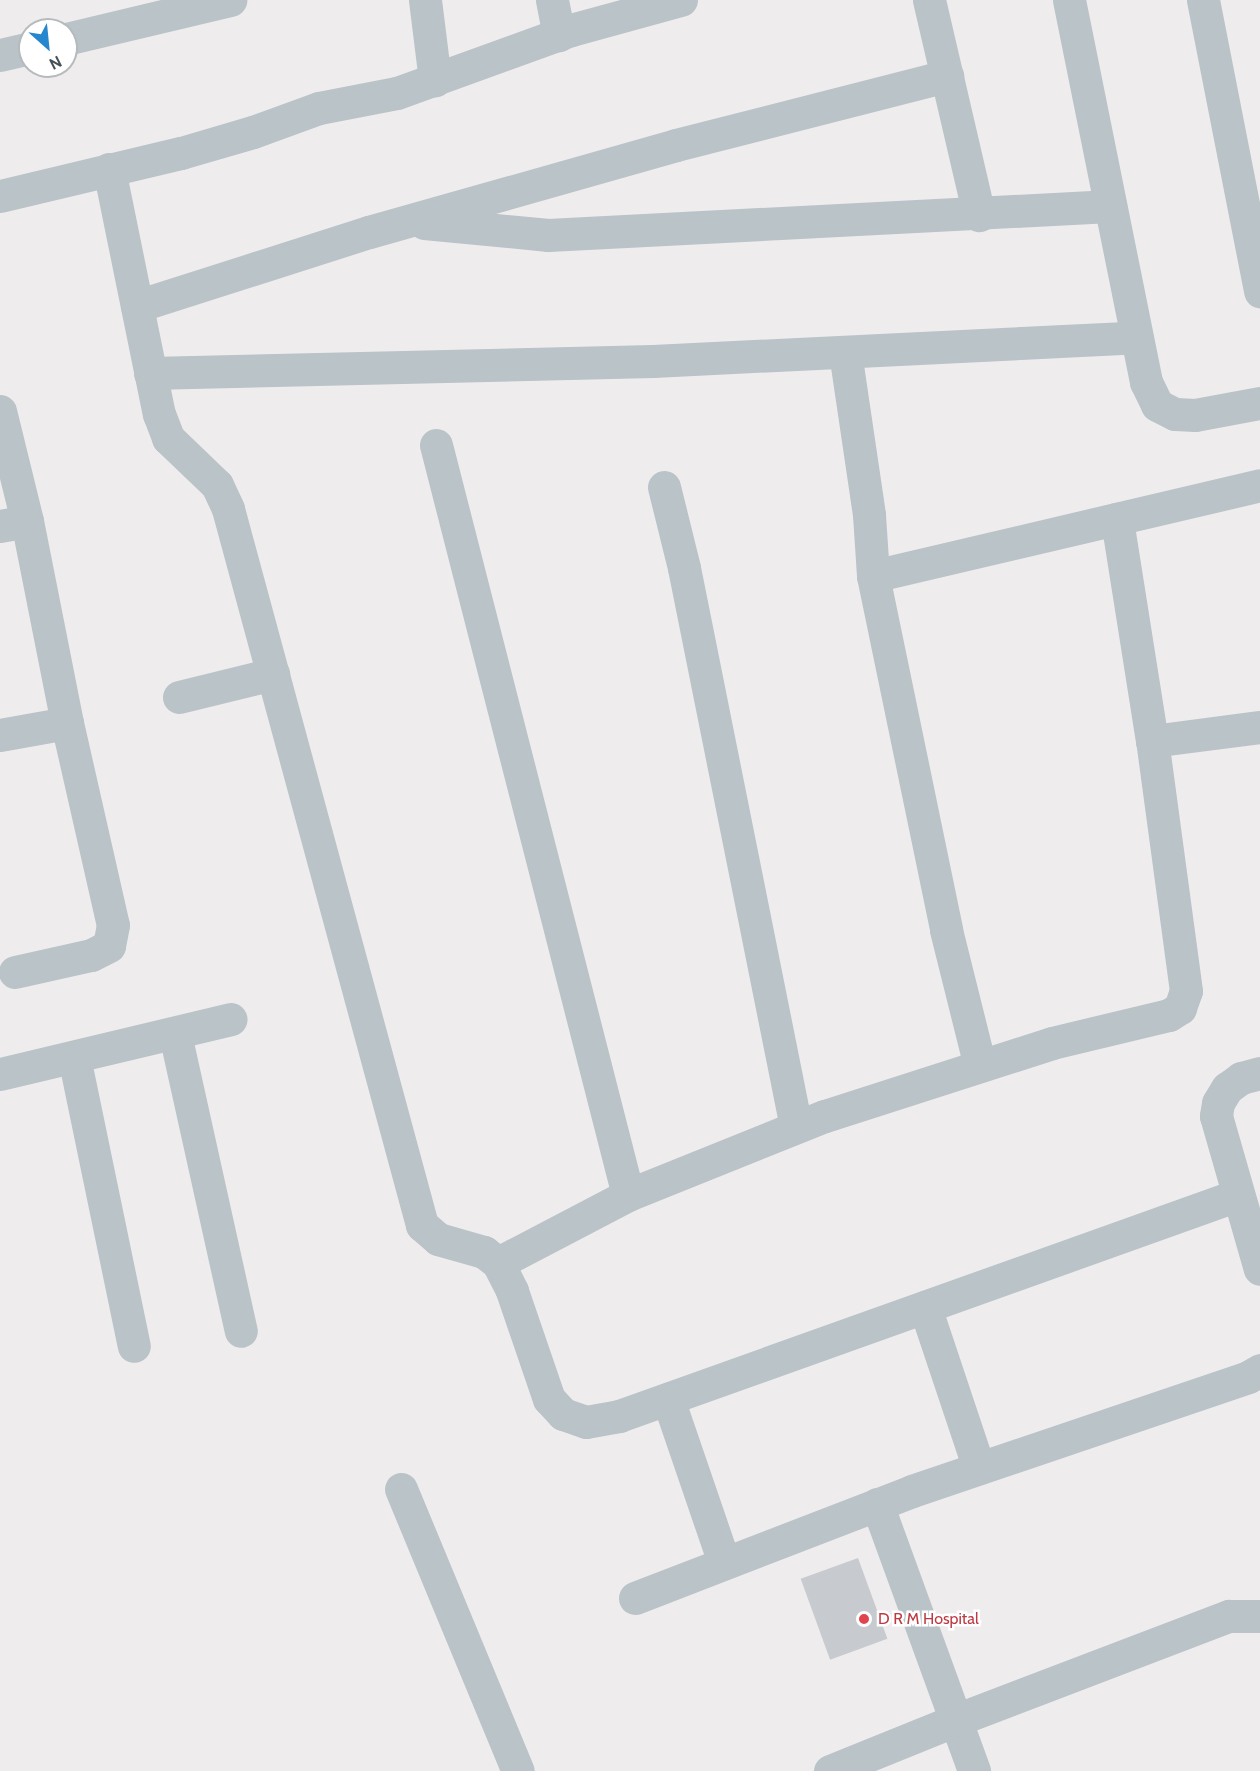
<!DOCTYPE html>
<html>
<head>
<meta charset="utf-8">
<style>
  body { margin:0 }
  #map { position:relative; width:1260px; height:1771px; overflow:hidden; background:#efeced; font-family:Cabin,sans-serif }
  div>[style] { position:absolute }
  [style*='--x'] { left:calc(var(--x)*1px); top:calc(var(--y)*1px); width:calc(var(--w)*1px); rotate:calc(var(--a)*1deg) }
  .building>* { inset:0; background:#c7cacf; transform-origin:0 0 }
  .minor>* { height:33px; margin:-16.5px; padding:0 16.5px; transform-origin:16.5px; border-radius:16.5px; background:#b9c3c8 }
  .dots>* { width:16px; height:16px; translate:-50% -50%; box-sizing:border-box; border:3px solid #fff; border-radius:50% }
  span { translate:-50% -50%; white-space:nowrap; text-align:center; line-height:1.15; -webkit-text-stroke:5px #fff; paint-order:stroke }
  .health-label { font-size:16px; color:#be3a42 }
  .left { translate:0 -50%; text-align:left }
  .north { position:absolute; left:18px; top:18px; width:60px; height:60px; box-sizing:border-box; background:#fff; border:2px solid #b5babc; border-radius:50%; rotate:153deg; font-size:16px; font-weight:700; line-height:24px; text-align:center; color:#465258 }
  .north::after { content:''; display:block; margin:auto; width:21px; height:27px; background:#2787ce; clip-path:polygon(50% 0,100% 100%,50% 72%,0 100%) }
</style>
</head>
<body>
<div id="map">
  <div class="building">
    <i style="left:858px;top:1558px;width:86px;height:61px;rotate:70deg"></i>
  </div>
  <div class="minor">
    <i style="--x:425;--y:0;--w:81;--a:82.9"></i>
    <i style="--x:552;--y:0;--w:36;--a:79"></i>
    <i style="--x:929;--y:0;--w:221;--a:76.9"></i>
    <i style="--x:1069;--y:0;--w:390;--a:78.6"></i>
    <i style="--x:1146;--y:382;--w:25;--a:64"></i>
    <i style="--x:1157;--y:405;--w:20;--a:27"></i>
    <i style="--x:1175;--y:414;--w:20;--a:3"></i>
    <i style="--x:1195;--y:415;--w:66;--a:-10.5"></i>
    <i style="--x:1203;--y:0;--w:297;--a:78.9"></i>
    <i style="--x:66;--y:39;--w:169;--a:-13.4"></i>
    <i style="--x:0;--y:55;--w:31;--a:-13"></i>
    <i style="--x:109;--y:169;--w:250;--a:78.5"></i>
    <i style="--x:159;--y:414;--w:26;--a:69"></i>
    <i style="--x:168;--y:438;--w:68;--a:43.8"></i>
    <i style="--x:217;--y:485;--w:26;--a:65"></i>
    <i style="--x:228;--y:509;--w:742;--a:74.84"></i>
    <i style="--x:422;--y:1225;--w:21;--a:41"></i>
    <i style="--x:438;--y:1239;--w:48;--a:15.8"></i>
    <i style="--x:484;--y:1252;--w:18;--a:38"></i>
    <i style="--x:498;--y:1263;--w:31;--a:63"></i>
    <i style="--x:512;--y:1291;--w:114;--a:71.1"></i>
    <i style="--x:549;--y:1399;--w:21;--a:47"></i>
    <i style="--x:563;--y:1414;--w:24;--a:19"></i>
    <i style="--x:586;--y:1422;--w:34;--a:-10"></i>
    <i style="--x:619;--y:1416;--w:657;--a:-19.65"></i>
    <i style="--x:0;--y:196;--w:186;--a:-13.4"></i>
    <i style="--x:181;--y:153;--w:75;--a:-16.3"></i>
    <i style="--x:253;--y:132;--w:70;--a:-20"></i>
    <i style="--x:319;--y:108;--w:79;--a:-10.9"></i>
    <i style="--x:397;--y:93;--w:185;--a:-19.9"></i>
    <i style="--x:571;--y:30;--w:114;--a:-15.3"></i>
    <i style="--x:424;--y:223;--w:125;--a:5.5"></i>
    <i style="--x:548;--y:235;--w:563;--a:-2.95"></i>
    <i style="--x:137;--y:306;--w:244;--a:-17.7"></i>
    <i style="--x:369;--y:232;--w:319;--a:-15.8"></i>
    <i style="--x:676;--y:145;--w:280;--a:-14.3"></i>
    <i style="--x:845;--y:352;--w:165;--a:81.6"></i>
    <i style="--x:869;--y:515;--w:61;--a:86.2"></i>
    <i style="--x:873;--y:576;--w:361;--a:78.3"></i>
    <i style="--x:946;--y:930;--w:140;--a:76"></i>
    <i style="--x:150;--y:373;--w:503;--a:-1.37"></i>
    <i style="--x:653;--y:361;--w:484;--a:-2.8"></i>
    <i style="--x:0;--y:411;--w:113;--a:76.2"></i>
    <i style="--x:27;--y:521;--w:206;--a:78.8"></i>
    <i style="--x:67;--y:723;--w:207;--a:77.2"></i>
    <i style="--x:113;--y:925;--w:21;--a:101"></i>
    <i style="--x:109;--y:946;--w:20;--a:153"></i>
    <i style="--x:91;--y:955;--w:78;--a:167.4"></i>
    <i style="--x:436;--y:445;--w:774;--a:75.64"></i>
    <i style="--x:664;--y:487;--w:83;--a:76.1"></i>
    <i style="--x:684;--y:568;--w:570;--a:78.67"></i>
    <i style="--x:0;--y:526;--w:27;--a:-10"></i>
    <i style="--x:873;--y:576;--w:398;--a:-13.2"></i>
    <i style="--x:179;--y:697;--w:97;--a:-13.7"></i>
    <i style="--x:0;--y:735;--w:68;--a:-10.2"></i>
    <i style="--x:1152;--y:741;--w:109;--a:-7.4"></i>
    <i style="--x:175;--y:1034;--w:304;--a:77.5"></i>
    <i style="--x:74;--y:1057;--w:295;--a:78.3"></i>
    <i style="--x:1260;--y:1073;--w:20;--a:165"></i>
    <i style="--x:1241;--y:1078;--w:17;--a:144"></i>
    <i style="--x:1227;--y:1088;--w:17;--a:121"></i>
    <i style="--x:1218;--y:1103;--w:13;--a:99"></i>
    <i style="--x:1216;--y:1116;--w:159;--a:74"></i>
    <i style="--x:0;--y:1074;--w:237;--a:-13.4"></i>
    <i style="--x:498;--y:1263;--w:147;--a:-27.6"></i>
    <i style="--x:628;--y:1195;--w:212;--a:-21.9"></i>
    <i style="--x:825;--y:1116;--w:238;--a:-17.8"></i>
    <i style="--x:1052;--y:1043;--w:120;--a:-13.5"></i>
    <i style="--x:1169;--y:1015;--w:13;--a:-32"></i>
    <i style="--x:1180;--y:1008;--w:18;--a:-71"></i>
    <i style="--x:1186;--y:991;--w:252;--a:-97.7"></i>
    <i style="--x:1152;--y:741;--w:225;--a:-99"></i>
    <i style="--x:925;--y:1307;--w:170;--a:71.5"></i>
    <i style="--x:668;--y:1399;--w:173;--a:71.1"></i>
    <i style="--x:401;--y:1489;--w:305;--a:67.5"></i>
    <i style="--x:877;--y:1504;--w:284;--a:70"></i>
    <i style="--x:635;--y:1598;--w:297;--a:-21.1"></i>
    <i style="--x:912;--y:1491;--w:355;--a:-18.7"></i>
    <i style="--x:1248;--y:1377;--w:14;--a:-30"></i>
    <i style="--x:830;--y:1771;--w:136;--a:-22"></i>
    <i style="--x:956;--y:1720;--w:292;--a:-20.9"></i>
    <i style="--x:1229;--y:1616;--w:31;--a:0"></i>
  </div>
  <div class="dots">
    <i style="left:864px;top:1619px;background:#e0444e"></i>
  </div>
  <div class="health-label">
    <span class="left" style="left:878px;top:1619px">D R M Hospital</span>
  </div>
  <div class="north">N</div>
</div>
</body>
</html>
